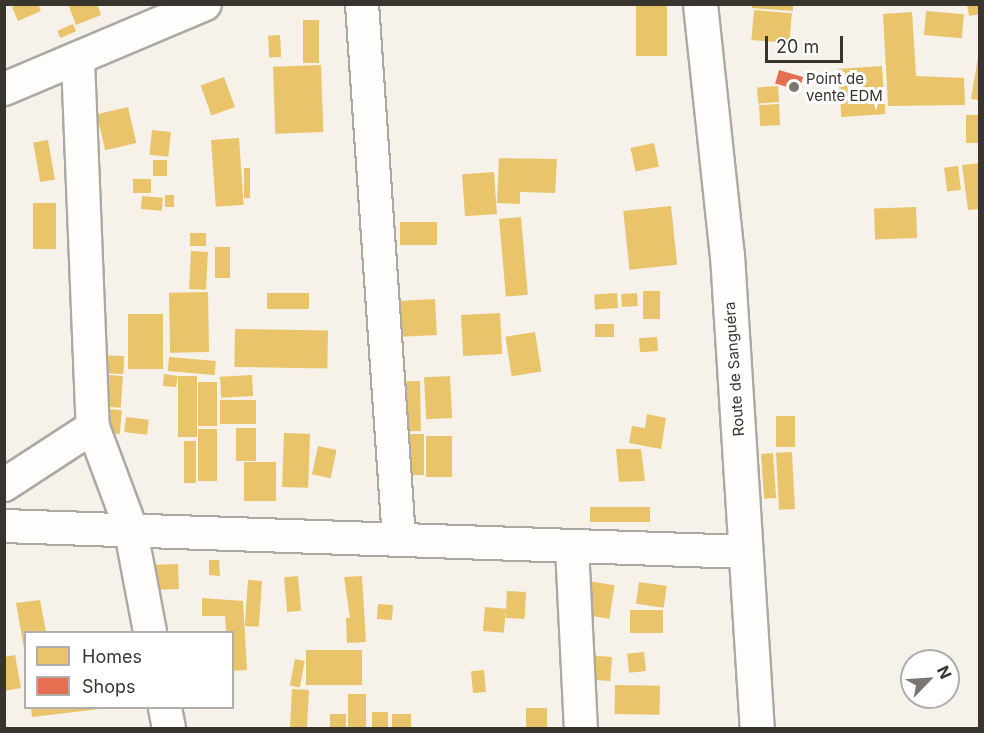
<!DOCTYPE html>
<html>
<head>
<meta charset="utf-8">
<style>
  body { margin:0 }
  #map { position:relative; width:984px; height:733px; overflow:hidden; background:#f6f2ea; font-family:Inter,sans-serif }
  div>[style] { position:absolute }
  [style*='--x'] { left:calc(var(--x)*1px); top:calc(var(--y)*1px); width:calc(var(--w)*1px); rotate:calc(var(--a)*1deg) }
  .homes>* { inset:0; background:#e9c46a; transform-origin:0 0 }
  .shops>* { inset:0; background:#e76f51; transform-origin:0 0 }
  .roads { filter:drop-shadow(2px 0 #aca9a3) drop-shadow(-2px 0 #aca9a3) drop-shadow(0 2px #aca9a3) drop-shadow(0 -2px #aca9a3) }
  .minor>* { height:32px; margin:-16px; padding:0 16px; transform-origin:16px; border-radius:16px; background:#fefdfc }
  .tertiary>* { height:33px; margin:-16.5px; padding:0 16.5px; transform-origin:16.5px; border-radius:16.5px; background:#fefdfc }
  .dots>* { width:16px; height:16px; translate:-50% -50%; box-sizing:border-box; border:3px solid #fff; border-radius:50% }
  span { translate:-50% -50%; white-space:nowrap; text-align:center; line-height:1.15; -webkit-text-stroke:6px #fff; paint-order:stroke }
  .poi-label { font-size:15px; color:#38352f }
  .left { translate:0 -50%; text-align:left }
  .street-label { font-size:15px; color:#38352f }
  .frame { position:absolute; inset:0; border:6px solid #38352f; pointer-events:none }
  .legend { position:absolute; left:24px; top:631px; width:210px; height:78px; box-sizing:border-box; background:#fff; border:2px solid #afaeac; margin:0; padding:8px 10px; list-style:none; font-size:18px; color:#38352f }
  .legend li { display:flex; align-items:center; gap:12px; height:30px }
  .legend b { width:30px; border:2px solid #afaeac }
  .north { position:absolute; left:900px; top:649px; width:60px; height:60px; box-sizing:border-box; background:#fff; border:2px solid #afaeac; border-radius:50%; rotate:65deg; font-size:16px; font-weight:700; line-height:24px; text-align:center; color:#38352f }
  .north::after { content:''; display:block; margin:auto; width:21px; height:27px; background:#7a7770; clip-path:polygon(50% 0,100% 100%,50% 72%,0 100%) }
  .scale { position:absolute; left:765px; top:36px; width:78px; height:27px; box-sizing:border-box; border:3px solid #38352f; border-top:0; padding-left:8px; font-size:18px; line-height:21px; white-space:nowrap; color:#38352f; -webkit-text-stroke:4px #fff; paint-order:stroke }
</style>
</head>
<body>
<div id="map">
  <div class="homes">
    <i style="clip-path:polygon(18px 4px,38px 4px,41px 11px,18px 21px,12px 7px)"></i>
    <i style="clip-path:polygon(68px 4px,97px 4px,101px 15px,76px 25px)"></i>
    <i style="left:636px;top:4px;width:31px;height:52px"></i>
    <i style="clip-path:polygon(752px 4px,793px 4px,793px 11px,752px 8px)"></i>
    <i style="clip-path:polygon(967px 4px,980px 4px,980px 14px,969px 16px)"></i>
    <i style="left:754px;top:10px;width:38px;height:30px;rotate:5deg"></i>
    <i style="left:926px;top:11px;width:38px;height:24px;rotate:5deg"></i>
    <i style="clip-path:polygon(912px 12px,916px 76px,964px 78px,965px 105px,888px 106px,883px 14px)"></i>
    <i style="left:303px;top:20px;width:16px;height:43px"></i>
    <i style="left:73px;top:24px;width:8px;height:17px;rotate:67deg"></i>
    <i style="left:280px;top:35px;width:22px;height:12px;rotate:87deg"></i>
    <i style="clip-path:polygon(980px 45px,980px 100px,971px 99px)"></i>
    <i style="left:321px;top:65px;width:67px;height:48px;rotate:88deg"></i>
    <i style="left:882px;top:66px;width:48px;height:44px;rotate:86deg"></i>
    <i style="left:224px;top:77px;width:32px;height:25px;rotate:70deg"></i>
    <i style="left:778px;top:86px;width:16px;height:21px;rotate:86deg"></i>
    <i style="left:779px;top:104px;width:21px;height:20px;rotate:87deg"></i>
    <i style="left:128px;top:107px;width:37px;height:32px;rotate:77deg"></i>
    <i style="left:980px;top:115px;width:28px;height:14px;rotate:90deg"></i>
    <i style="left:152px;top:130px;width:19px;height:25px;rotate:6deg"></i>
    <i style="left:239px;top:138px;width:67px;height:28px;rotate:86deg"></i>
    <i style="left:48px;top:140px;width:40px;height:15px;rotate:80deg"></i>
    <i style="left:654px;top:143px;width:24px;height:24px;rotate:78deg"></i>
    <i style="clip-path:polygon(499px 158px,557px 159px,555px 193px,520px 192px,520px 204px,497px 203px)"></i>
    <i style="left:153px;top:160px;width:14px;height:16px"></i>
    <i style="clip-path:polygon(980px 163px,980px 209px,968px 210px,962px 165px)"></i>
    <i style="left:958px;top:166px;width:24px;height:14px;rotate:83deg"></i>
    <i style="left:244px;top:168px;width:6px;height:30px"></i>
    <i style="left:494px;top:172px;width:42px;height:32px;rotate:86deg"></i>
    <i style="left:133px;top:179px;width:18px;height:14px"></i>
    <i style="left:165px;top:195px;width:9px;height:12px"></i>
    <i style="left:142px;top:196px;width:21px;height:13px;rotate:5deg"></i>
    <i style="left:33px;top:203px;width:23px;height:46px"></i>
    <i style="left:671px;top:206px;width:59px;height:48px;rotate:84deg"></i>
    <i style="left:916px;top:207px;width:31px;height:42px;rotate:88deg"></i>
    <i style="left:521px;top:217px;width:78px;height:22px;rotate:85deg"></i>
    <i style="left:400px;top:222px;width:37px;height:23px"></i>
    <i style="left:190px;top:233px;width:16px;height:13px"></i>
    <i style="left:215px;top:247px;width:15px;height:31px"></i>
    <i style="left:191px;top:251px;width:17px;height:38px;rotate:3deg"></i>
    <i style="left:643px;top:291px;width:17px;height:28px"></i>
    <i style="left:208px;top:292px;width:60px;height:39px;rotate:89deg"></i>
    <i style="left:267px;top:293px;width:42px;height:16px"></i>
    <i style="left:617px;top:293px;width:15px;height:23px;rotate:86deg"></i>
    <i style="left:637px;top:293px;width:13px;height:16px;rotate:86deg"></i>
    <i style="left:435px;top:299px;width:36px;height:51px;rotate:87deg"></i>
    <i style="left:500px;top:313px;width:41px;height:39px;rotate:87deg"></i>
    <i style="left:128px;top:314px;width:35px;height:55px"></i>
    <i style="left:595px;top:324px;width:19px;height:13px"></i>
    <i style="left:235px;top:329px;width:93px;height:38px;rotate:1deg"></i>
    <i style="left:535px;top:332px;width:40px;height:30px;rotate:81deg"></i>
    <i style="left:657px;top:337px;width:14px;height:18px;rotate:86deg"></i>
    <i style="left:96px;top:355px;width:28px;height:18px;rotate:2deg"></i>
    <i style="left:169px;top:357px;width:47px;height:14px;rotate:5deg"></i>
    <i style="left:96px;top:374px;width:27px;height:32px;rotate:4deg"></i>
    <i style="clip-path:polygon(164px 374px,178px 376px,176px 387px,163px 386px)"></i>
    <i style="left:252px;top:375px;width:21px;height:32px;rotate:87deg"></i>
    <i style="left:178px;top:376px;width:19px;height:61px"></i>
    <i style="left:450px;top:376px;width:42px;height:26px;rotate:87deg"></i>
    <i style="left:420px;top:381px;width:50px;height:24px;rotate:89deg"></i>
    <i style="left:198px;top:382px;width:19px;height:44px"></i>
    <i style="left:220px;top:400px;width:36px;height:24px"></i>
    <i style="left:97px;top:408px;width:25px;height:24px;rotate:5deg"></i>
    <i style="clip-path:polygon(647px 414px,666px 418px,661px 449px,629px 443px,632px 426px,645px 428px)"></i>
    <i style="left:776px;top:416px;width:19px;height:31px"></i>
    <i style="left:126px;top:417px;width:23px;height:15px;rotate:7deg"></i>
    <i style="left:236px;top:428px;width:20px;height:33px"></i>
    <i style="left:198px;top:429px;width:19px;height:52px"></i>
    <i style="left:284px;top:433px;width:26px;height:54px;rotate:2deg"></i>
    <i style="left:398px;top:434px;width:26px;height:41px"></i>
    <i style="left:426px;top:436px;width:26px;height:41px"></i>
    <i style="left:184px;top:441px;width:12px;height:42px"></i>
    <i style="left:318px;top:446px;width:19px;height:29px;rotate:12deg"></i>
    <i style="clip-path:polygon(616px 449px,641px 449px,645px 481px,619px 482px)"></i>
    <i style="left:792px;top:452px;width:57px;height:16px;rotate:87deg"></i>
    <i style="left:773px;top:453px;width:45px;height:12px;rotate:86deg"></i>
    <i style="left:244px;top:462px;width:32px;height:39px"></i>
    <i style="left:590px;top:507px;width:60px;height:15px"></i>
    <i style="clip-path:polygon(209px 560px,219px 560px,220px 576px,209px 575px)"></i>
    <i style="left:178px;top:564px;width:25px;height:30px;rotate:88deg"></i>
    <i style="left:298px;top:576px;width:35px;height:14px;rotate:85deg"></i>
    <i style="clip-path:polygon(362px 576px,366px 642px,347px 643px,346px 618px,350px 618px,344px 577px)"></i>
    <i style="left:248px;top:580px;width:14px;height:46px;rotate:4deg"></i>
    <i style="left:582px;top:580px;width:33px;height:34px;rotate:9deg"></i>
    <i style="left:639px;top:582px;width:28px;height:22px;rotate:8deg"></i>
    <i style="left:507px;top:591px;width:19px;height:27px;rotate:3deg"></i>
    <i style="clip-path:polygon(202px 598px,243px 601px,247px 670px,232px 671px,232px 632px,226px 632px,225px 616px,202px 616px)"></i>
    <i style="clip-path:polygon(40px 600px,46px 632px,26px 632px,24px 649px,16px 603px)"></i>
    <i style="left:378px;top:604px;width:15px;height:15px;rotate:4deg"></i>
    <i style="left:485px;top:607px;width:21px;height:24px;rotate:5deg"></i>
    <i style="left:663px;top:610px;width:23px;height:33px;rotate:90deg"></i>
    <i style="left:306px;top:650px;width:56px;height:35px"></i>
    <i style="left:644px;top:652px;width:19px;height:17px;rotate:84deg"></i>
    <i style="clip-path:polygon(15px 655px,21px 688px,4px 691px,4px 657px)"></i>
    <i style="left:584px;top:655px;width:28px;height:24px;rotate:4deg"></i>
    <i style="left:295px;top:659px;width:10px;height:27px;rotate:11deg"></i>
    <i style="left:484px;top:670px;width:22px;height:13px;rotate:85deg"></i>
    <i style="left:615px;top:685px;width:45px;height:29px;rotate:1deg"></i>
    <i style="left:292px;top:689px;width:17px;height:39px;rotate:3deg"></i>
    <i style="left:348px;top:694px;width:18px;height:34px"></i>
    <i style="clip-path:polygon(31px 708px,100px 708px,100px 709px,32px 717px)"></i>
    <i style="left:526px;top:708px;width:21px;height:20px"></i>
    <i style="left:372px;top:712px;width:16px;height:16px"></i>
    <i style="left:346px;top:714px;width:14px;height:16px;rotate:90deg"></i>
    <i style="left:392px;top:714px;width:19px;height:14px"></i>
  </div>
  <div class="shops">
    <i style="left:779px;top:70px;width:25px;height:14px;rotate:16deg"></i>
  </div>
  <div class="roads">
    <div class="minor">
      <i style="--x:362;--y:4;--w:535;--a:86.04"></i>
      <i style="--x:78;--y:61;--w:366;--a:87.7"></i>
      <i style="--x:93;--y:427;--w:106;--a:69.5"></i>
      <i style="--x:130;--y:526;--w:108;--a:79.3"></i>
      <i style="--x:4;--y:89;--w:218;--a:-22.9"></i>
      <i style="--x:4;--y:485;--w:106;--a:-33.1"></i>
      <i style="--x:4;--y:526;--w:741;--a:2.01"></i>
      <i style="--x:572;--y:547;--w:181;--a:87.2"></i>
      <i style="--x:165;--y:708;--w:20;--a:79"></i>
    </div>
    <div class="tertiary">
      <i style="--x:700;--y:4;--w:252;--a:83.9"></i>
      <i style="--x:727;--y:255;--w:474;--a:86.4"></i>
    </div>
  </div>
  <div class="dots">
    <i style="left:794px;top:87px;background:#7a7770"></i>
  </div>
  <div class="poi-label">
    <span class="left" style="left:806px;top:87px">Point de<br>vente EDM</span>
  </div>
  <div class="street-label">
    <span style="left:734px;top:369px;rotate:-94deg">Route de Sanguéra</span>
  </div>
  <div class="frame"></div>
  <ul class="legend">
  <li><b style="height:16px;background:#e9c46a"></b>Homes</li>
  <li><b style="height:16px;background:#e76f51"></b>Shops</li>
  </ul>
  <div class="north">N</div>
  <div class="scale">20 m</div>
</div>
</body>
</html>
